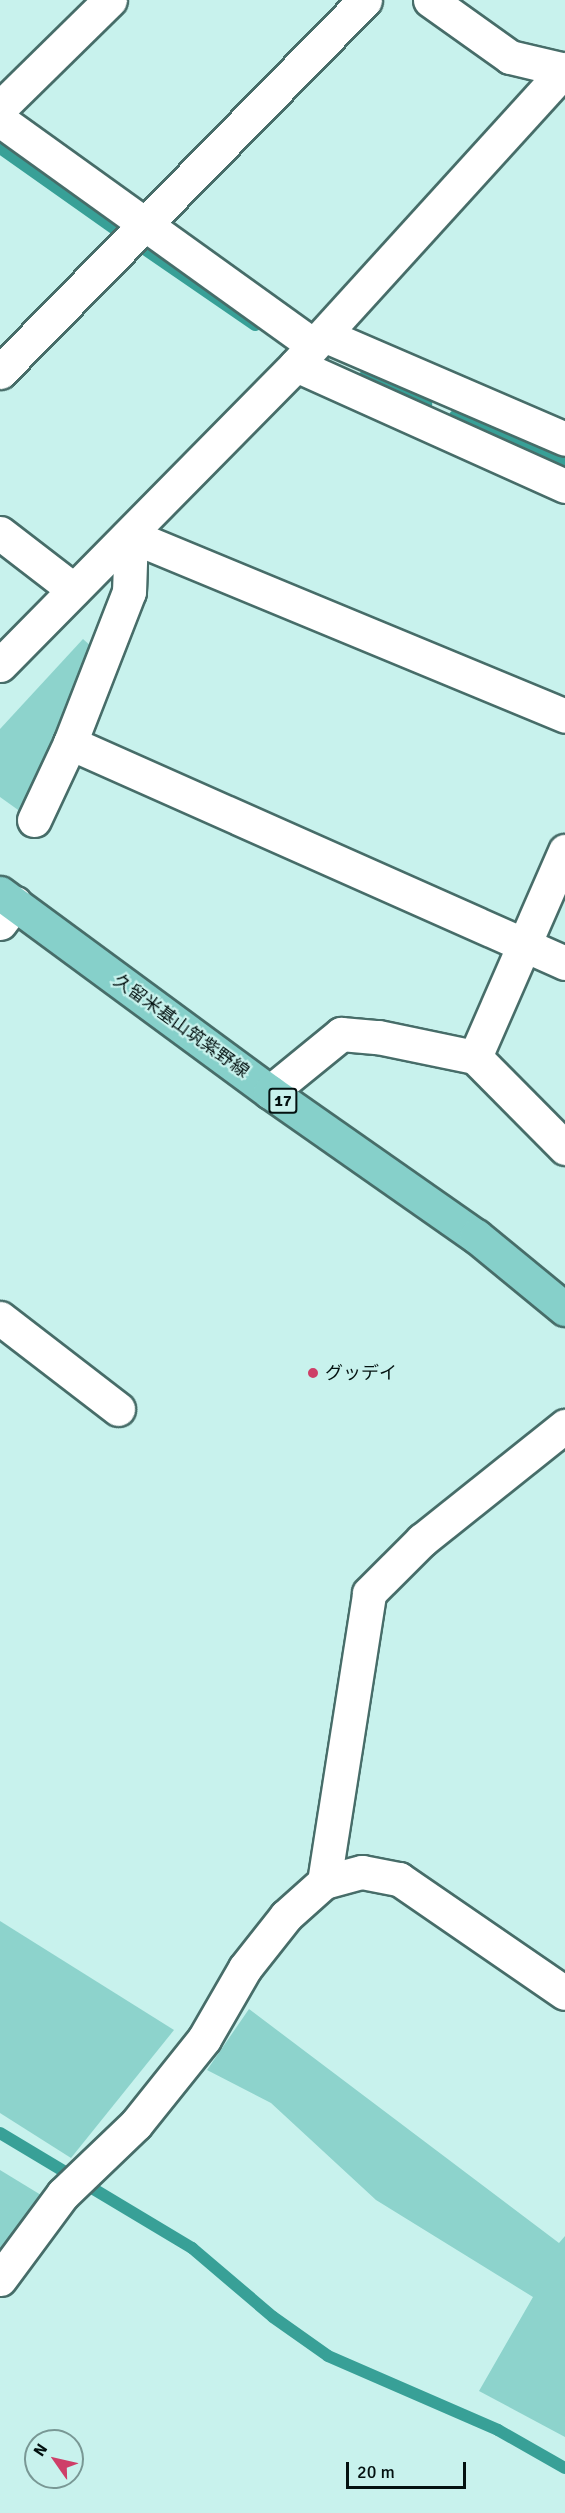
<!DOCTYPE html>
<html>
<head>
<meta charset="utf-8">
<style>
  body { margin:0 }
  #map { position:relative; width:565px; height:2513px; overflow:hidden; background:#c8f2ed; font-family:Signika,"Noto Sans JP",sans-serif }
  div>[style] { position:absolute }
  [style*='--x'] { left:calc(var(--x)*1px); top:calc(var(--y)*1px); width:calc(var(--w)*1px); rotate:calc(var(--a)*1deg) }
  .green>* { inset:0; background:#8dd3cc }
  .stream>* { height:12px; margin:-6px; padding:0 6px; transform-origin:6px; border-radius:6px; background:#38a097 }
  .roads { filter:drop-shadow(2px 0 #476d69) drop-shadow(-2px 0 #476d69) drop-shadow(0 2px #476d69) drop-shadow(0 -2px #476d69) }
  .minor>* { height:33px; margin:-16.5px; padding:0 16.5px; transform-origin:16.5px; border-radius:16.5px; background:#fff }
  .major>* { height:33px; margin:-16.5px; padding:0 16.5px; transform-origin:16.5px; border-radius:16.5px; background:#86d0ca }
  .dots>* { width:16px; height:16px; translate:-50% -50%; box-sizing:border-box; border:3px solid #c8f2ed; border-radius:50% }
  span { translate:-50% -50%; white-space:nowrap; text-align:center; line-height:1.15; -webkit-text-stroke:4.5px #c8f2ed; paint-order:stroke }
  .shield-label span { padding:2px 4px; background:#c8f2ed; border:2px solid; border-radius:4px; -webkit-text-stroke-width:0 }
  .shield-label { font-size:16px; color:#031110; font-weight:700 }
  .street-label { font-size:18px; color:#031110 }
  .poi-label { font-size:18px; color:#031110 }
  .left { translate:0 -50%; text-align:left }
  .north { position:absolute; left:24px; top:2429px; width:60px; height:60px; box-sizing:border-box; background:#c8f2ed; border:2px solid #799895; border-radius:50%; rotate:304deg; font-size:16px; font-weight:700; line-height:24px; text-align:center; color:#031110 }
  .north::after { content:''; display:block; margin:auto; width:21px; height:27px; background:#ce3f68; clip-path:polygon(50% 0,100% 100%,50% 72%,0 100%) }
  .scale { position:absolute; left:346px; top:2462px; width:120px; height:27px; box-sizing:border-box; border:3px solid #031110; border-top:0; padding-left:8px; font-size:18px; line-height:21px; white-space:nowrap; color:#031110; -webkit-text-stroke:4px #c8f2ed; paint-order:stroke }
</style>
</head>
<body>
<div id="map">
  <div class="green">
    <i style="clip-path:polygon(83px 639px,92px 647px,21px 812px,0 797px,0 729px)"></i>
    <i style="clip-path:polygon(0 1921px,174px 2030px,71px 2158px,0 2113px)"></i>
    <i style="clip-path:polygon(249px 2009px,559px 2243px,565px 2236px,565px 2437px,479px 2391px,533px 2297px,376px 2200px,271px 2103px,207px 2070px)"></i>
    <i style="clip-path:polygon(0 2170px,41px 2195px,0 2250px)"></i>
  </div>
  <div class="stream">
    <i style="--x:0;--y:148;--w:141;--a:35.2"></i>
    <i style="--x:143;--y:248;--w:136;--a:34.5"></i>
    <i style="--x:364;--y:377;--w:68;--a:23.5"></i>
    <i style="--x:455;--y:416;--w:120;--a:23.1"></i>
    <i style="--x:0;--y:2133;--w:224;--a:30.9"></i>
    <i style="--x:192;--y:2248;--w:106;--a:40.4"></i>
    <i style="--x:273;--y:2317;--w:67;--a:35.3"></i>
    <i style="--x:328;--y:2356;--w:185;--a:23.5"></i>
    <i style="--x:498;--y:2430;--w:77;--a:29.6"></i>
  </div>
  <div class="roads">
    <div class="minor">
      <i style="--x:430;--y:0;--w:98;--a:35.5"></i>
      <i style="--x:510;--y:57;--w:57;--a:13.3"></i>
      <i style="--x:0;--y:108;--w:154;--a:-44.5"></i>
      <i style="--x:0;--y:120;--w:385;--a:35.7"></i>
      <i style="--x:324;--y:335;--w:262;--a:23.3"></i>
      <i style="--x:296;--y:365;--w:295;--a:24.2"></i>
      <i style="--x:0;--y:372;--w:521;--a:-45.54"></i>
      <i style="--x:0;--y:533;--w:93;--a:37.6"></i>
      <i style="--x:0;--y:665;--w:421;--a:-45.4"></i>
      <i style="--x:296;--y:365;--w:400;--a:-47.7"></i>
      <i style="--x:70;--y:743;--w:542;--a:23.96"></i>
      <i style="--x:34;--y:820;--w:85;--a:-64.9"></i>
      <i style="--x:70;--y:743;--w:162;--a:-68.7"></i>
      <i style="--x:129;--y:592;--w:56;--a:-88"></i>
      <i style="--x:131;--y:536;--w:470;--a:22.5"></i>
      <i style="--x:0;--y:923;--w:25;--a:-53"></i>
      <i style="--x:475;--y:1057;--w:225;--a:-66.4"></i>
      <i style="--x:270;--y:1092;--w:92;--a:-39.2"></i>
      <i style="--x:341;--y:1034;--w:37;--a:5"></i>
      <i style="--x:378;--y:1037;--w:99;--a:11.7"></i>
      <i style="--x:475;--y:1057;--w:128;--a:45.3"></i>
      <i style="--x:0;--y:1318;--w:149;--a:37.6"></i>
      <i style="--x:324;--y:1882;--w:292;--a:-81.1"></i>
      <i style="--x:369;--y:1593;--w:75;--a:-45"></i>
      <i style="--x:422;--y:1540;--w:183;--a:-38.6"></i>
      <i style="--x:0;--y:2279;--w:106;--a:-53.5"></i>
      <i style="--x:63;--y:2194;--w:101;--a:-43.8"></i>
      <i style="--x:136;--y:2124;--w:109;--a:-51.3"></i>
      <i style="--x:204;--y:2039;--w:82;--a:-60"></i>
      <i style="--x:245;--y:1968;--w:66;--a:-51.7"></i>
      <i style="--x:286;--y:1916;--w:51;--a:-41.8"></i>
      <i style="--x:324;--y:1882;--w:39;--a:-15"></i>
      <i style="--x:362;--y:1872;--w:38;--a:11"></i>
      <i style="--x:399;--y:1879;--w:201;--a:34.5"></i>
    </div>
    <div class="major">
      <i style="--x:0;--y:893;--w:335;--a:36.4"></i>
      <i style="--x:270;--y:1092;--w:251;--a:35"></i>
      <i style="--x:476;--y:1236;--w:115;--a:39.4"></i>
    </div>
  </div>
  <div class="dots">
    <i style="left:313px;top:1373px;background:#ce3f68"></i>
  </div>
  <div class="shield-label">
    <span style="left:283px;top:1101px">17</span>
  </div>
  <div class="street-label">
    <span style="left:181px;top:1026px;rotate:36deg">久留米基山筑紫野線</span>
  </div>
  <div class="poi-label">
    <span class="left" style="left:325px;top:1373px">グッデイ</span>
  </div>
  <div class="north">N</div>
  <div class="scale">20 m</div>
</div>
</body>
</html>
